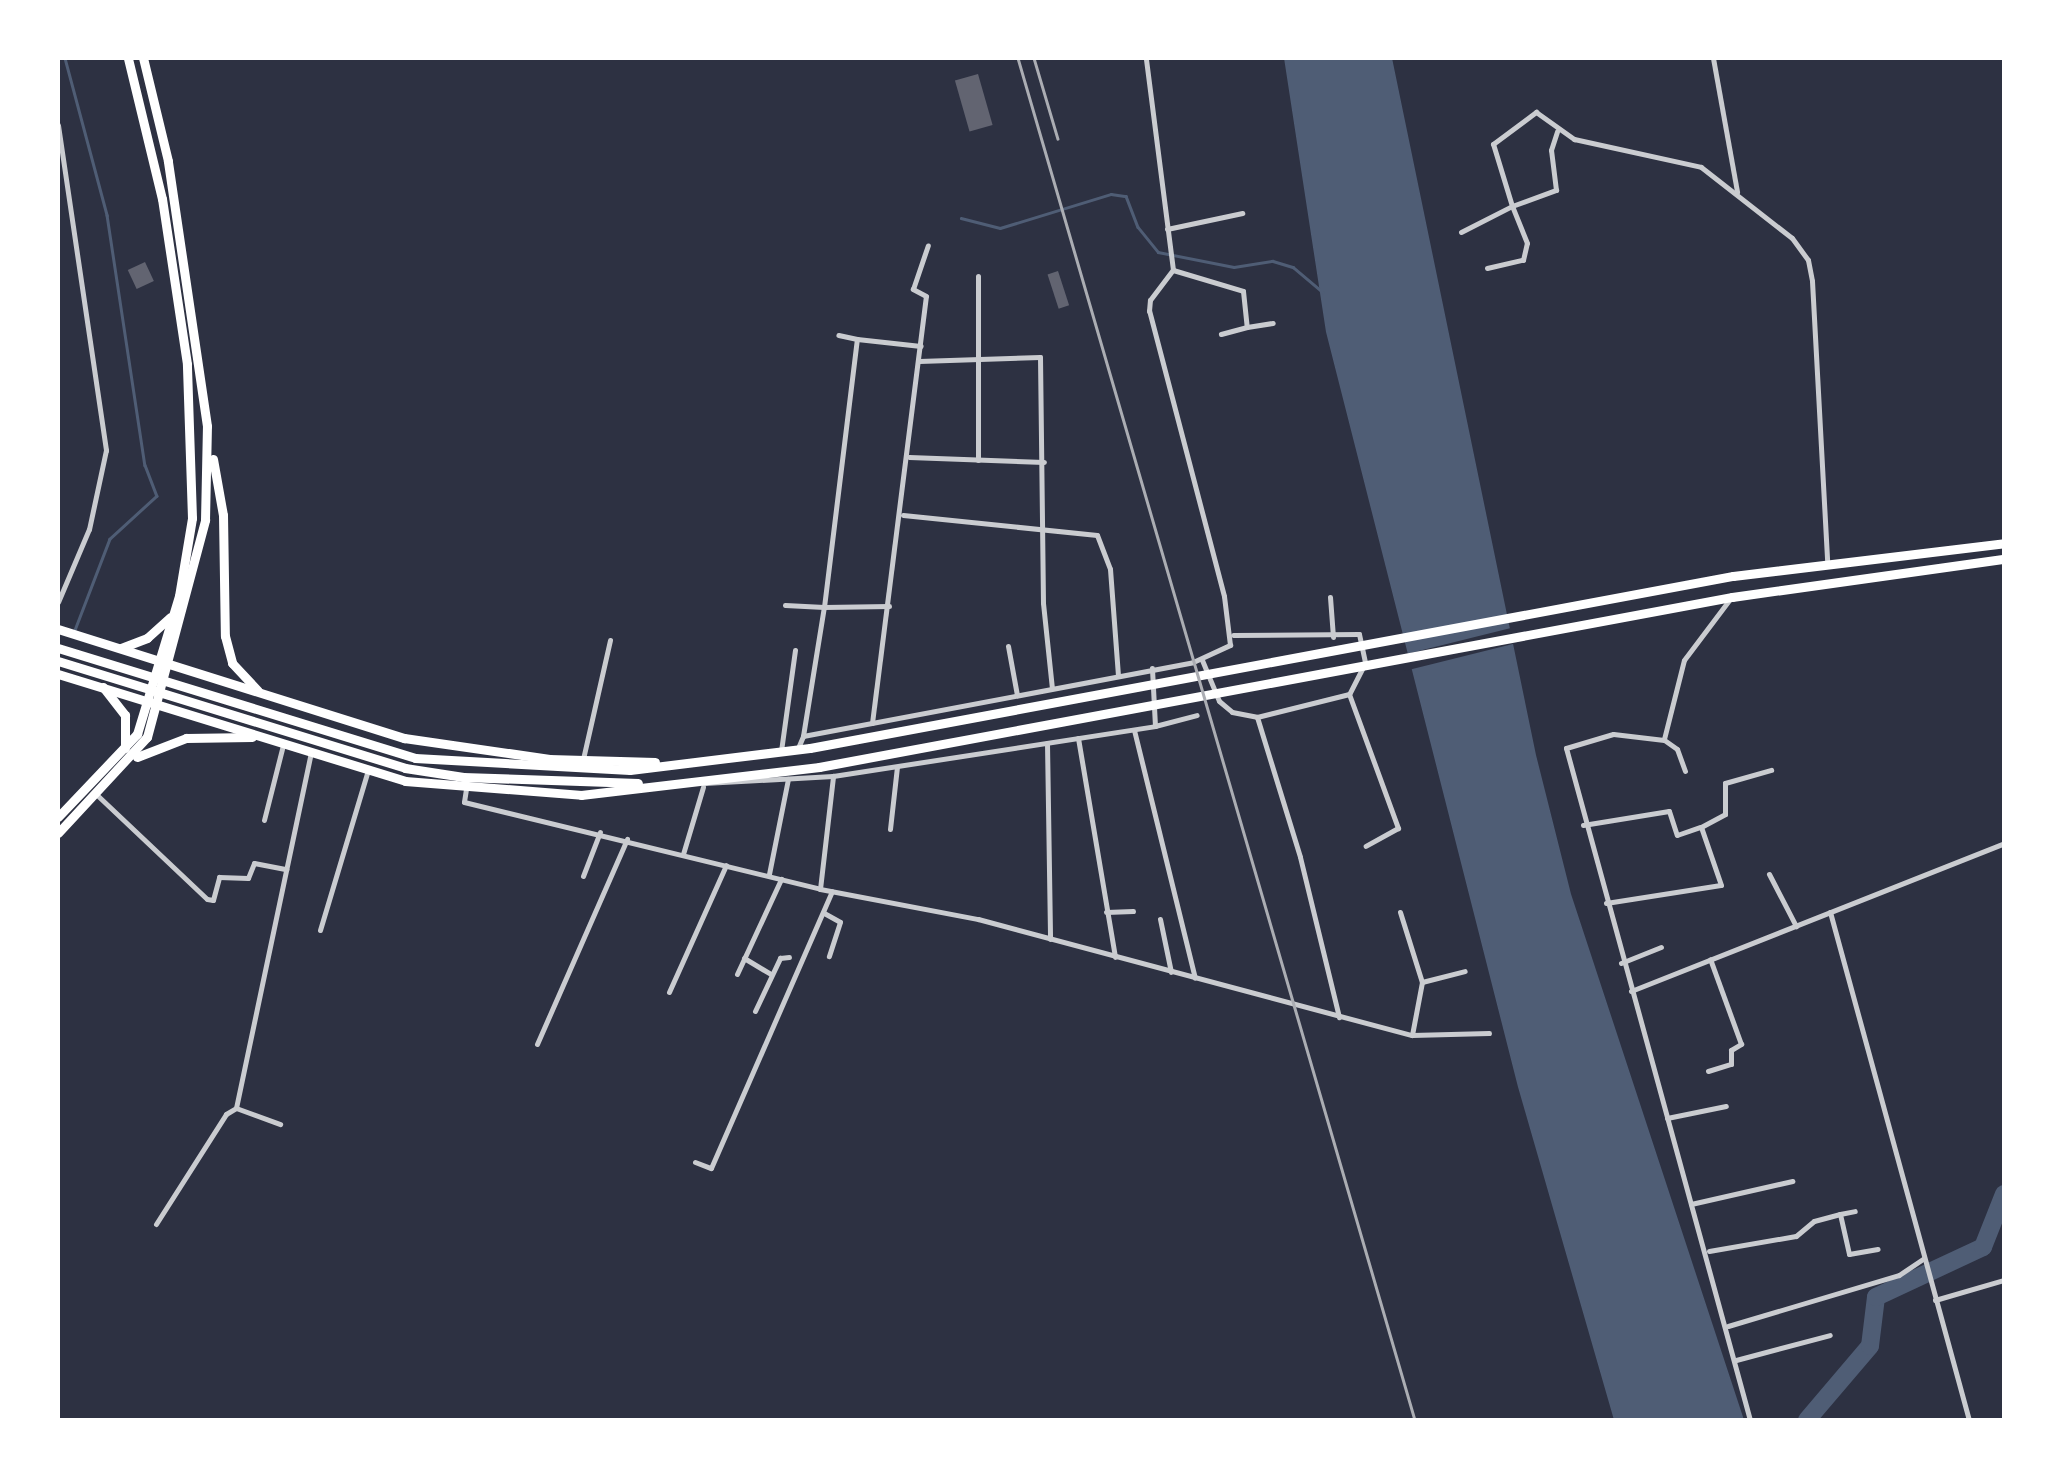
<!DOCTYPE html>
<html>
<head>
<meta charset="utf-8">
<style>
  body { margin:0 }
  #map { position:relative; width:2062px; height:1478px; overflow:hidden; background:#2d3142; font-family:"DejaVu Sans",sans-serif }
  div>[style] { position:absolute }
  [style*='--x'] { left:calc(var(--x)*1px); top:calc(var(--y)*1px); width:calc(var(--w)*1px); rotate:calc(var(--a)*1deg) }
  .water>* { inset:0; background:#4f5d75 }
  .pier>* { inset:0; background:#2d3142; transform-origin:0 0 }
  .stream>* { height:2.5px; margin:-1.25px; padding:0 1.25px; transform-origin:1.25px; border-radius:1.25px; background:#4f5d75 }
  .river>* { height:18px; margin:-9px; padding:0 9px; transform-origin:9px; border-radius:9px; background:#4f5d75 }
  .building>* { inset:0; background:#626471; transform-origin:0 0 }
  .minor>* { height:5px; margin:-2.5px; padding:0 2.5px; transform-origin:2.5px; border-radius:2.5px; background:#caccd0 }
  .trunk>* { height:9px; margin:-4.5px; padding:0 4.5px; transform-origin:4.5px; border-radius:4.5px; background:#fff }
  .rail>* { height:2.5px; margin:-1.25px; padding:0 1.25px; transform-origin:1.25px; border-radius:1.25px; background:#abadb3 }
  span { translate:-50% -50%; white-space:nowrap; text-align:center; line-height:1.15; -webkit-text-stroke:9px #fff; paint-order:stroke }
  .frame { position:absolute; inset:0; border:60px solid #fff; pointer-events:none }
</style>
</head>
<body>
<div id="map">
  <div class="water">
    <i style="clip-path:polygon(1284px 58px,1392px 58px,1536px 755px,1571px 894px,1744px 1420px,1614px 1420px,1518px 1087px,1326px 332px)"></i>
  </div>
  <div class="pier">
    <i style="left:1515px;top:627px;width:16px;height:118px;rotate:76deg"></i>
  </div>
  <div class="stream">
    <i style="--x:65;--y:58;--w:163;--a:75"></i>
    <i style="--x:107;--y:215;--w:253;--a:81.4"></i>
    <i style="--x:145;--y:465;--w:33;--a:69"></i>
    <i style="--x:157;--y:496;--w:64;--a:137.5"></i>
    <i style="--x:110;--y:539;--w:97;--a:111"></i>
    <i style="--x:961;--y:218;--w:40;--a:14.4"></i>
    <i style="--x:1000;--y:228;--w:116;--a:-17"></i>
    <i style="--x:1111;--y:194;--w:15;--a:8"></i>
    <i style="--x:1126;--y:196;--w:33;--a:69"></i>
    <i style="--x:1138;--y:227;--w:32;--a:51"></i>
    <i style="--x:1158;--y:252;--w:77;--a:11.2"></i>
    <i style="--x:1234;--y:267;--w:39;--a:-9"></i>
    <i style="--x:1273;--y:261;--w:21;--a:17"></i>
    <i style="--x:1293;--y:267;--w:39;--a:40"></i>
  </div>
  <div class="river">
    <i style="--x:1807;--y:1420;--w:97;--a:-49.6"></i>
    <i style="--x:1870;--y:1346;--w:49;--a:-83"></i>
    <i style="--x:1876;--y:1297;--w:118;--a:-25"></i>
    <i style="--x:1983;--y:1247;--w:57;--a:-68.4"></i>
  </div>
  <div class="building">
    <i style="left:978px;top:74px;width:53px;height:24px;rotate:74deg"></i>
    <i style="left:145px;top:262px;width:21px;height:19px;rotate:65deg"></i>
    <i style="left:1058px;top:271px;width:36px;height:11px;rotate:72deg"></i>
  </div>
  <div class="minor">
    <i style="--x:1713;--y:58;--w:136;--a:79.8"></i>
    <i style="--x:58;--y:125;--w:329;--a:81.6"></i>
    <i style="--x:106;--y:450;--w:81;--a:102.1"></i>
    <i style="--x:89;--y:529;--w:79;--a:113"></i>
    <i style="--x:1167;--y:229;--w:77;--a:-12"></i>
    <i style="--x:1461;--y:232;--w:57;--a:-27"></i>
    <i style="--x:1512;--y:206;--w:65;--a:-107"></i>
    <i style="--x:1493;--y:144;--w:54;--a:-36.7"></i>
    <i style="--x:1536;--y:112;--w:47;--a:35.4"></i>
    <i style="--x:1574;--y:139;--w:130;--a:12.4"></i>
    <i style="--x:1701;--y:167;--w:115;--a:38"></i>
    <i style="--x:1792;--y:238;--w:27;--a:54"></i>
    <i style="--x:1808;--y:260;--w:21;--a:79"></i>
    <i style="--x:1812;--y:281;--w:281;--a:86.9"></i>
    <i style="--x:1487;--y:268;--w:37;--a:-13"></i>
    <i style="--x:1523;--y:260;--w:17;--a:-77"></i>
    <i style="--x:1527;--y:243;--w:40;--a:-112"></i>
    <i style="--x:1512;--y:206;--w:47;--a:-20"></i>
    <i style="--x:1556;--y:190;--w:40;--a:-97.1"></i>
    <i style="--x:1551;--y:150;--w:20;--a:-72"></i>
    <i style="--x:1173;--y:270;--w:73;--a:16.7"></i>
    <i style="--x:1243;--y:291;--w:36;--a:84"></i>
    <i style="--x:1247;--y:327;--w:27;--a:165"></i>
    <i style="--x:978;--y:276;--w:184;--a:90"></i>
    <i style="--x:1247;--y:327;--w:26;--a:-9"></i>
    <i style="--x:857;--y:339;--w:64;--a:6.2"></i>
    <i style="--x:919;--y:361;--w:121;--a:-1.9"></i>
    <i style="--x:1040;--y:357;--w:246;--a:89.3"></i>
    <i style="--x:1043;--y:603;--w:85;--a:84"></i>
    <i style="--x:909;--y:457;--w:135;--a:2.1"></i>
    <i style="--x:903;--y:515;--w:195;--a:5.9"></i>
    <i style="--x:1097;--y:535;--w:36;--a:69"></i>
    <i style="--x:1110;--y:569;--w:107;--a:85.7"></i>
    <i style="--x:1330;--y:597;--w:40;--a:85.7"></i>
    <i style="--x:785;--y:605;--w:39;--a:3"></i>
    <i style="--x:824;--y:607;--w:270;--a:-83"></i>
    <i style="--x:857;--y:339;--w:19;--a:-168"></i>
    <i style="--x:1233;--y:635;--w:126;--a:-0.5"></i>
    <i style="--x:1359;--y:634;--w:30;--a:78"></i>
    <i style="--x:1365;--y:663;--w:34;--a:117"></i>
    <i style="--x:1008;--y:646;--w:50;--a:79.6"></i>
    <i style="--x:1202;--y:660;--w:44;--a:67.5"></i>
    <i style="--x:1219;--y:701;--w:17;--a:40"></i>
    <i style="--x:1232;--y:712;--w:25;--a:11"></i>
    <i style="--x:1257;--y:717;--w:95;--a:-14"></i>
    <i style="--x:1349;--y:694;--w:143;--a:69.9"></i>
    <i style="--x:1398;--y:828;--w:37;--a:151"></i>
    <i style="--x:1257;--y:717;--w:146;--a:72.9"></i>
    <i style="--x:1300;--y:857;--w:165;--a:76.3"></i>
    <i style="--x:872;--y:723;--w:430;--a:-82.8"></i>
    <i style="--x:926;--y:296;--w:15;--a:-152"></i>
    <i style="--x:913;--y:289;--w:46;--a:-71.2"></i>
    <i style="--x:1155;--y:726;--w:43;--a:-14.7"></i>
    <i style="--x:1134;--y:730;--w:255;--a:76.2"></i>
    <i style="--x:803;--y:736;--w:131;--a:-80.8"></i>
    <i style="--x:824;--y:607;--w:65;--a:-0.9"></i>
    <i style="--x:1078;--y:738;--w:222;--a:80.4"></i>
    <i style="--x:1664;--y:739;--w:81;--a:-75.8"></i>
    <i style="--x:1684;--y:660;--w:76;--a:-53"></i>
    <i style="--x:1047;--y:743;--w:196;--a:89.1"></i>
    <i style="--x:798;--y:748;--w:13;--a:-67"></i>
    <i style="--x:803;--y:736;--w:397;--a:-10.7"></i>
    <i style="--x:1193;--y:662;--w:41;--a:-24.7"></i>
    <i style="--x:1230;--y:645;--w:49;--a:-97"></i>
    <i style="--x:1224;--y:596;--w:295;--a:-104.7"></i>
    <i style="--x:1149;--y:311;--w:11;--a:-85"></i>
    <i style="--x:1150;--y:300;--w:38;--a:-53"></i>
    <i style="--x:1173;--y:270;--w:214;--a:-97.3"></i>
    <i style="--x:781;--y:751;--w:102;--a:-82.1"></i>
    <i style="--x:583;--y:759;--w:122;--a:-77.2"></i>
    <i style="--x:1685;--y:771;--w:23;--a:-110"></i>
    <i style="--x:1677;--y:749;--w:16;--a:-145"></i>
    <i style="--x:1664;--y:740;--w:51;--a:-173.3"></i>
    <i style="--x:1613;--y:734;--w:49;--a:163.4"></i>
    <i style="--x:1566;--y:748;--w:697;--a:74.69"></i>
    <i style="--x:704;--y:783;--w:129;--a:-3.1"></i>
    <i style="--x:833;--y:776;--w:326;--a:-8.8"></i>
    <i style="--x:1155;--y:726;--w:58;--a:-93"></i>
    <i style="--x:466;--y:789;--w:13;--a:99"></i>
    <i style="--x:464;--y:802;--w:366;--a:13.7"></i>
    <i style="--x:820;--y:889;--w:161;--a:10.8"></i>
    <i style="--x:978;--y:919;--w:449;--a:15"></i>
    <i style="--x:1412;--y:1035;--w:77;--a:-1.5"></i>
    <i style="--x:97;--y:795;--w:151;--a:43.4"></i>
    <i style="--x:207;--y:899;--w:6;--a:9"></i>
    <i style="--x:213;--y:900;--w:24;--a:-75"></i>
    <i style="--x:219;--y:877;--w:29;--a:2"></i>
    <i style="--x:248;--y:878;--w:16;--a:-68"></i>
    <i style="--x:254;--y:863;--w:33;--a:11"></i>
    <i style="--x:264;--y:820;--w:77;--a:-75.8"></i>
    <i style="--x:1583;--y:825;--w:87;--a:-9.2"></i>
    <i style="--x:1669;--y:811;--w:25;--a:72"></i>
    <i style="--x:1677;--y:835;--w:24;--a:-19"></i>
    <i style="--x:890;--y:829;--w:62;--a:-83.6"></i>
    <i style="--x:683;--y:854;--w:70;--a:-73.4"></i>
    <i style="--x:769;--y:874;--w:97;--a:-78.7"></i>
    <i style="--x:1769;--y:874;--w:59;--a:62.6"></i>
    <i style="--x:583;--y:876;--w:47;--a:-68.9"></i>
    <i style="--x:820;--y:889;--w:114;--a:-83.4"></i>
    <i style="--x:1606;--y:903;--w:116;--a:-8.9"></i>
    <i style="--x:1721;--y:885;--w:61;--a:-109"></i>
    <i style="--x:1701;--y:827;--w:27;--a:-28"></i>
    <i style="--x:1725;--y:814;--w:31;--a:-90"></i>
    <i style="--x:1725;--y:783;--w:48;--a:-15.8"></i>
    <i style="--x:1106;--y:912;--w:27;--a:-2"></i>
    <i style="--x:1400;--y:912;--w:73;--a:72.6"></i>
    <i style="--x:1422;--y:982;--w:54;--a:100.7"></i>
    <i style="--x:1830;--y:912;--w:527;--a:74.7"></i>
    <i style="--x:824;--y:913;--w:18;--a:29"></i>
    <i style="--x:840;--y:922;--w:36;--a:108"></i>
    <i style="--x:1160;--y:919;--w:54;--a:78.3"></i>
    <i style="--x:320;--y:930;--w:167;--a:-73.3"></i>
    <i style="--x:744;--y:958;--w:31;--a:31"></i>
    <i style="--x:1621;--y:963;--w:43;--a:-21.8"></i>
    <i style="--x:737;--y:974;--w:105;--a:-65.1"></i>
    <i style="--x:1422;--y:982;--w:44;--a:-14.3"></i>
    <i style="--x:1631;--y:991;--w:401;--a:-21.6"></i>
    <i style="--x:669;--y:992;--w:139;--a:-65.8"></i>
    <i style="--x:755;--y:1011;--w:59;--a:-64.7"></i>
    <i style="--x:780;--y:958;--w:9;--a:-6"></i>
    <i style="--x:537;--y:1044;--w:224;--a:-66.3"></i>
    <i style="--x:1708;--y:1071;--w:24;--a:-17"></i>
    <i style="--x:1731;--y:1064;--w:14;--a:-90"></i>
    <i style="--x:1731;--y:1050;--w:12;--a:-31"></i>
    <i style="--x:1741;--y:1044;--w:90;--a:-110"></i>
    <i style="--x:236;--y:1108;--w:47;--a:20"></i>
    <i style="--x:1667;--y:1118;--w:60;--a:-11.5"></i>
    <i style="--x:695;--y:1162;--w:17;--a:21"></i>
    <i style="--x:711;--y:1168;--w:302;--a:-66.4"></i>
    <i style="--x:1691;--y:1204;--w:104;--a:-12.8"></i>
    <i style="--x:1840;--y:1214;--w:15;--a:-11"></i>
    <i style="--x:156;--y:1224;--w:130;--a:-57.5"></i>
    <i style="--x:226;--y:1114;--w:12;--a:-31"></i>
    <i style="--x:236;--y:1108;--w:363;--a:-78.1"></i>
    <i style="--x:1709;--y:1251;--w:88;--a:-9.8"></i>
    <i style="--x:1796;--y:1236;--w:23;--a:-40"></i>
    <i style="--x:1814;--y:1221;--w:27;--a:-15"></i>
    <i style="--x:1840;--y:1214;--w:41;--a:77.3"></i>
    <i style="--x:1849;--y:1254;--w:29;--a:-10"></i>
    <i style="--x:1935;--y:1300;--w:72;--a:-16.2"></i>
    <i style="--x:1728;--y:1326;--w:178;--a:-16.6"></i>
    <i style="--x:1899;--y:1275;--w:30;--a:-34"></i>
    <i style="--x:1736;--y:1360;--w:97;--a:-14.9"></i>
  </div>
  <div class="trunk">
    <i style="--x:213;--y:459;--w:57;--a:79.9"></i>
    <i style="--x:223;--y:515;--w:121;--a:89.1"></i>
    <i style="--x:225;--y:636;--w:28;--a:75"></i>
    <i style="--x:232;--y:663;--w:38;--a:47"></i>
    <i style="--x:58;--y:629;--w:363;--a:17.5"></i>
    <i style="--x:404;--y:738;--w:147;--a:8.2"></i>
    <i style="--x:549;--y:759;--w:106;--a:1.6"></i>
    <i style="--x:58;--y:648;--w:374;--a:17.1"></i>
    <i style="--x:415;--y:758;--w:215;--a:3.2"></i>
    <i style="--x:630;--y:770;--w:181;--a:-7"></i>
    <i style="--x:810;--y:748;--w:939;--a:-10.56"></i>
    <i style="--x:1733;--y:576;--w:273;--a:-6.9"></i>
    <i style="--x:121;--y:648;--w:28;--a:-21"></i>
    <i style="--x:147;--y:638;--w:31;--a:-42"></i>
    <i style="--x:58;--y:661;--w:363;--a:17.1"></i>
    <i style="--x:405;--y:768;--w:59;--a:8.8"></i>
    <i style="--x:463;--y:777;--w:175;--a:2"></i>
    <i style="--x:58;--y:674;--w:363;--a:17.1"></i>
    <i style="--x:405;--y:781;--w:177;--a:4.5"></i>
    <i style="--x:581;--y:795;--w:240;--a:-6.7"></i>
    <i style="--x:819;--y:767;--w:929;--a:-10.55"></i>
    <i style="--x:1732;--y:597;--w:275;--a:-8"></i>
    <i style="--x:103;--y:687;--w:36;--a:52"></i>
    <i style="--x:125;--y:715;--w:33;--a:90"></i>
    <i style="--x:137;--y:757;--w:53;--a:-21.2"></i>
    <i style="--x:186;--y:738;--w:66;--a:-0.9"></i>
    <i style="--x:58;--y:817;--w:115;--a:-46.4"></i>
    <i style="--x:137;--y:734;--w:144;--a:-73.1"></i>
    <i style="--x:179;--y:596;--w:79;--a:-80.5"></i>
    <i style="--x:192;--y:518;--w:154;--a:-91.9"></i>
    <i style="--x:187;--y:364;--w:167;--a:-98.6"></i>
    <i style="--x:162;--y:199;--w:145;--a:-103.6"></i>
    <i style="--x:58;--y:833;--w:131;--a:-47.2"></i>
    <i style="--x:147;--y:737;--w:225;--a:-75"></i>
    <i style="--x:205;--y:520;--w:94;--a:-88.8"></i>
    <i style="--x:207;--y:426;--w:268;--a:-98.4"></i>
    <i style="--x:168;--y:161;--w:106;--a:-103.6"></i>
  </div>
  <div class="rail">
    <i style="--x:1018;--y:58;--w:1419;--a:73.75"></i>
    <i style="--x:1034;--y:58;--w:84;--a:73.5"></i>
  </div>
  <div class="frame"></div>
</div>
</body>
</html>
